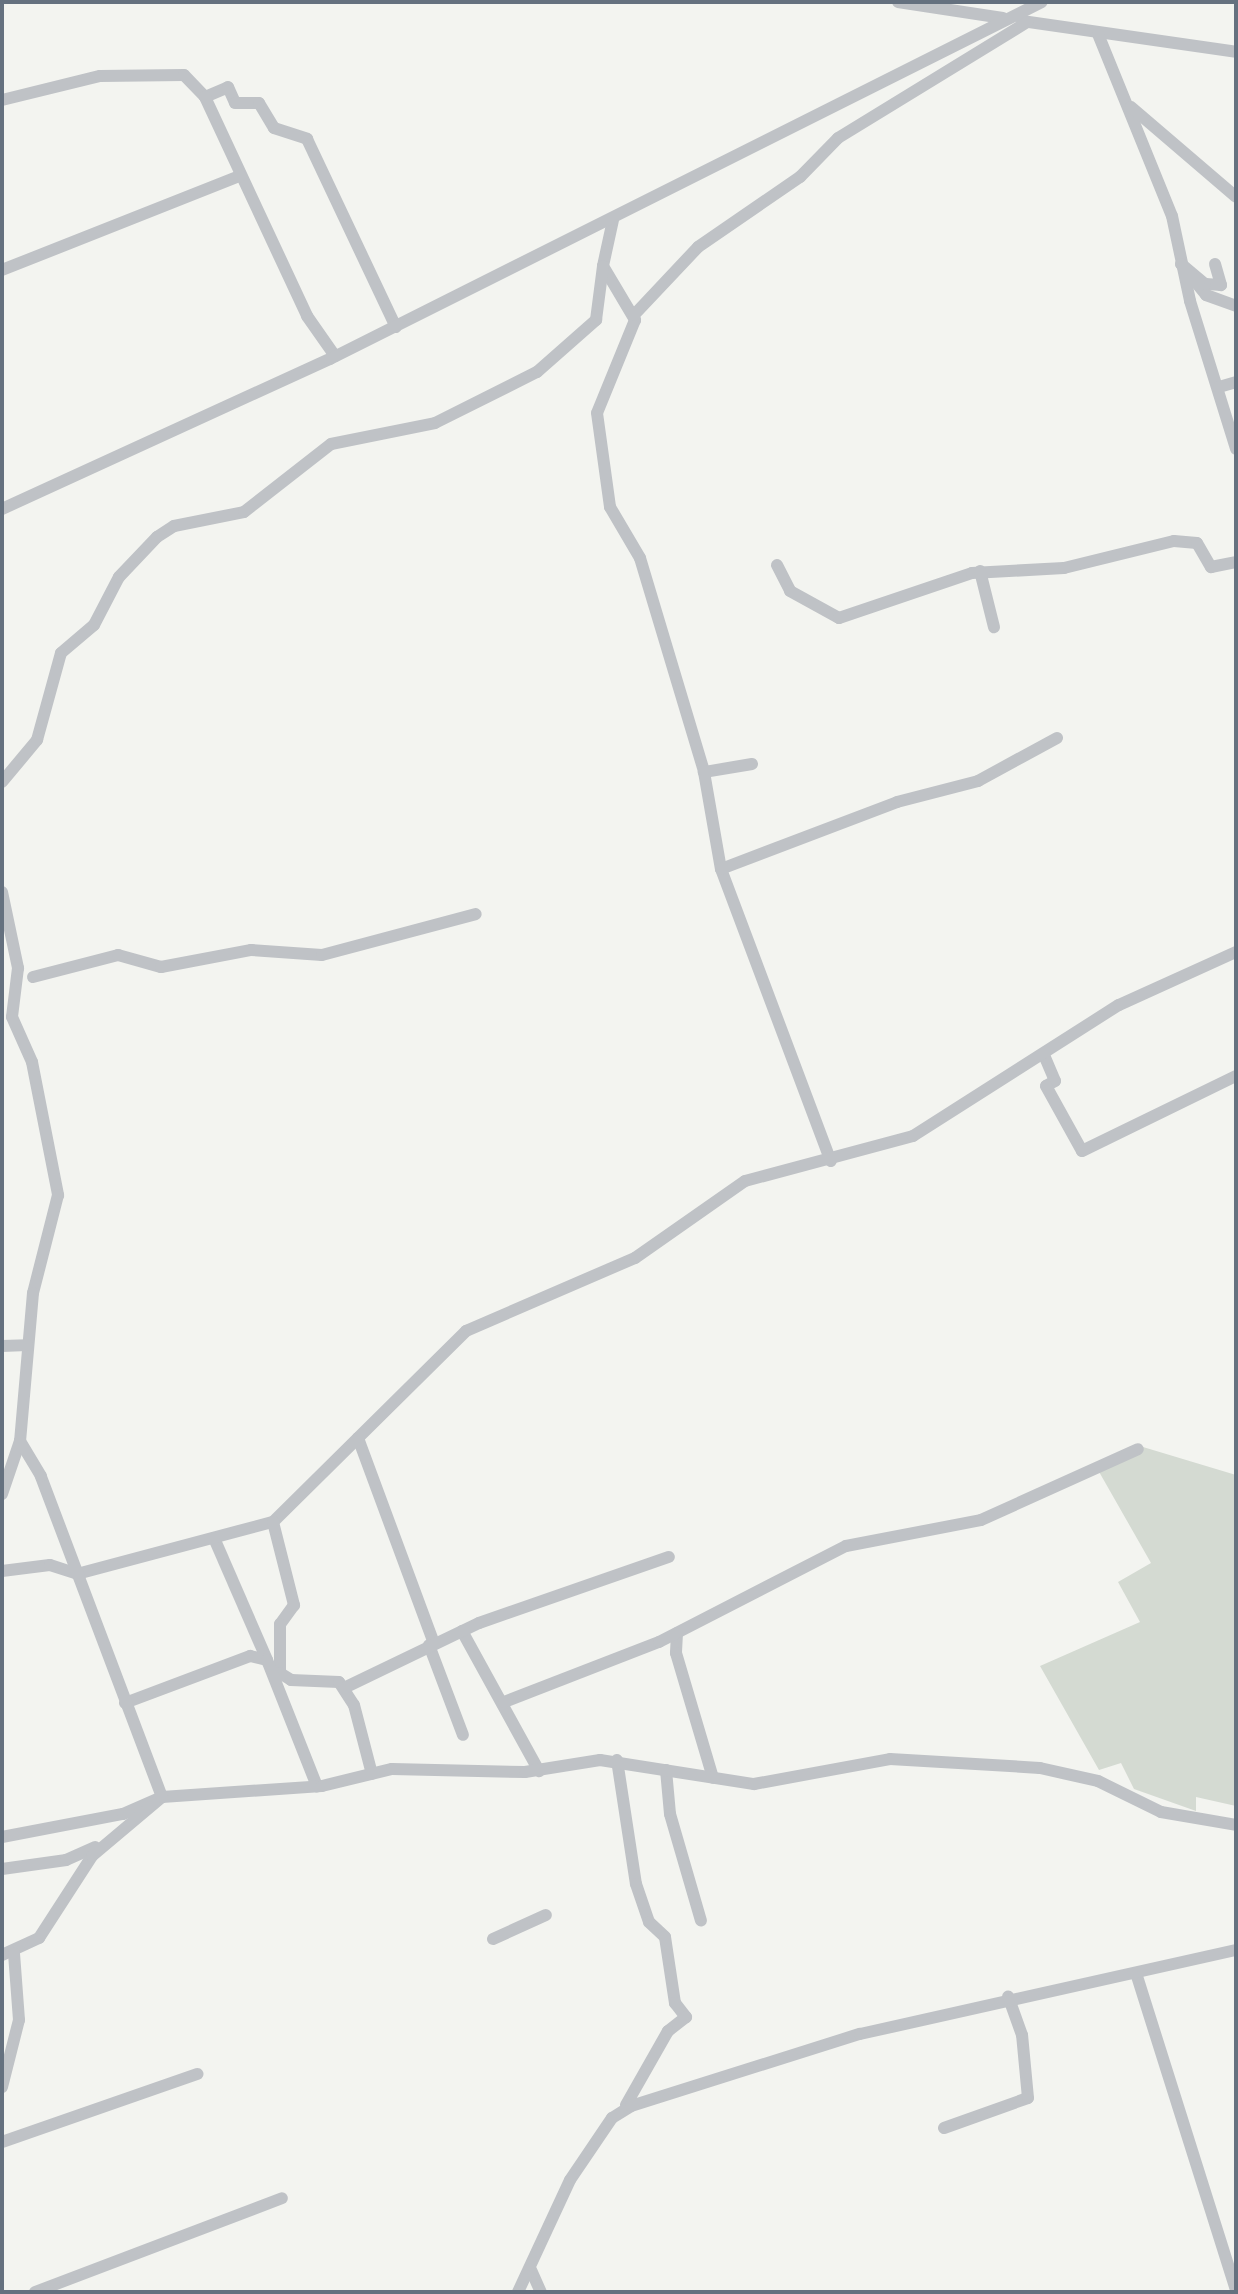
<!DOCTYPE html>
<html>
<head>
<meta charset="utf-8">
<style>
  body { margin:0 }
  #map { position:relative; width:1238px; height:2294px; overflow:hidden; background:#f3f4f0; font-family:"Exo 2",sans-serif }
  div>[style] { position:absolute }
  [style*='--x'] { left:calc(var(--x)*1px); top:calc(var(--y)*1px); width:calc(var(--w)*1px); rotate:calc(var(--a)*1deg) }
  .green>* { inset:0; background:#d4dad2 }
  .minor>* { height:12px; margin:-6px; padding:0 6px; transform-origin:6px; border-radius:6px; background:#bfc2c6 }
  span { translate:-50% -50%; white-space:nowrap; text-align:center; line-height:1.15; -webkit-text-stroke:8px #fff; paint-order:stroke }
  .frame { position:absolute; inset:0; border:4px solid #65717f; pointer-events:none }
</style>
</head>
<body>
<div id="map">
  <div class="green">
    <i style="clip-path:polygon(1143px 1447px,1236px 1475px,1236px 1806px,1196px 1797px,1196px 1811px,1134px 1789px,1121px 1763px,1099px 1770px,1040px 1666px,1140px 1622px,1118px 1582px,1151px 1563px,1098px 1470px)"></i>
  </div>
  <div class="minor">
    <i style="--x:898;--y:2;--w:106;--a:8.7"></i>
    <i style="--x:1022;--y:21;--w:216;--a:8.2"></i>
    <i style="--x:1098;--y:34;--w:196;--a:67.9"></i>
    <i style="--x:1172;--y:216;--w:87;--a:78"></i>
    <i style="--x:1190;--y:301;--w:155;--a:72.7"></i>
    <i style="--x:205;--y:97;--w:25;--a:-23"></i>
    <i style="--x:228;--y:87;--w:17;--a:66"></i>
    <i style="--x:235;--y:103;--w:24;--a:0"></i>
    <i style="--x:259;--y:103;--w:29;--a:59"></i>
    <i style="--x:274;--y:128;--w:35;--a:18"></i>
    <i style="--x:307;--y:139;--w:208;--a:64.7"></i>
    <i style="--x:2;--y:100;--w:101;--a:-13.8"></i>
    <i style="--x:100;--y:76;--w:84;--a:-0.7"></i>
    <i style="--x:184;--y:75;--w:30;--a:46"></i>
    <i style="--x:205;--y:97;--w:242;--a:65"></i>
    <i style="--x:307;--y:316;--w:49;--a:55"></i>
    <i style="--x:1131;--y:107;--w:138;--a:40.6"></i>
    <i style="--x:613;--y:220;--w:47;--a:102.3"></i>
    <i style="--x:603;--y:266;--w:63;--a:59.3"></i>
    <i style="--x:635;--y:320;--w:100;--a:112.2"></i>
    <i style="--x:597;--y:413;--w:95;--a:82.1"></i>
    <i style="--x:610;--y:507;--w:59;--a:59.5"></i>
    <i style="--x:640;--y:558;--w:223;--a:73.3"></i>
    <i style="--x:1215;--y:264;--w:22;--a:74"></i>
    <i style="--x:1221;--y:285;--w:16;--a:-176"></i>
    <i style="--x:1205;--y:284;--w:31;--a:-140"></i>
    <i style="--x:1181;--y:264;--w:40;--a:51"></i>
    <i style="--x:1206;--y:295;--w:32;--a:20"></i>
    <i style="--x:2;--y:270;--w:256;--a:-21.6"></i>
    <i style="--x:634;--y:315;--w:93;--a:-46.7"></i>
    <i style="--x:698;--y:247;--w:124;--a:-34.5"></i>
    <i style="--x:800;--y:177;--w:54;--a:-45.7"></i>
    <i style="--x:838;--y:138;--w:222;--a:-31.5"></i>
    <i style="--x:1219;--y:387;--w:18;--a:-16"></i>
    <i style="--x:2;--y:509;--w:361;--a:-24.6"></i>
    <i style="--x:330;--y:359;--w:796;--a:-26.63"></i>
    <i style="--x:777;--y:565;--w:29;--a:63"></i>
    <i style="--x:790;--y:591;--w:56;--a:28.9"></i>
    <i style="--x:839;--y:618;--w:140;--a:-18.7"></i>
    <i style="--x:972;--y:573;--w:92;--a:-3.1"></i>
    <i style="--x:1064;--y:568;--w:113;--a:-13.8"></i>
    <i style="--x:1174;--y:541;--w:23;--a:5"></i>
    <i style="--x:1197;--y:543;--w:28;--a:60"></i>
    <i style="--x:1211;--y:567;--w:25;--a:-11"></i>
    <i style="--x:980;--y:571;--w:58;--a:76"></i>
    <i style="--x:752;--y:764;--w:49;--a:170.5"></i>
    <i style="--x:704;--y:772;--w:98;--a:80.1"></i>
    <i style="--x:721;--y:869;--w:312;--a:69.4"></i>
    <i style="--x:2;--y:782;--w:55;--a:-50.2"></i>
    <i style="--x:37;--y:740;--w:90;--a:-74.6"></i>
    <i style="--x:61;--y:653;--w:43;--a:-40.3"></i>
    <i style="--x:94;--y:625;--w:54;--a:-62.5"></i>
    <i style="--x:119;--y:577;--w:55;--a:-46.5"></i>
    <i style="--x:157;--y:537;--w:20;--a:-33"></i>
    <i style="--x:174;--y:526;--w:71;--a:-11.3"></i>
    <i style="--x:244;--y:512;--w:110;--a:-38"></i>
    <i style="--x:331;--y:444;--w:106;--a:-11.4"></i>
    <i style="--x:435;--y:423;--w:114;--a:-26.6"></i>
    <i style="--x:537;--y:372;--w:79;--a:-41.4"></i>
    <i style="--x:596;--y:320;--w:54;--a:-82.6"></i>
    <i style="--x:721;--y:869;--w:188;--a:-20.8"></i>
    <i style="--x:897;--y:802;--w:84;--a:-14.5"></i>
    <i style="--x:978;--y:781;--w:90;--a:-28.6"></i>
    <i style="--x:2;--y:892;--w:78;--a:78.1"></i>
    <i style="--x:18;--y:968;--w:49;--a:97"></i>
    <i style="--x:12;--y:1017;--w:49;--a:66"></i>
    <i style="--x:32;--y:1062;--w:136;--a:78.9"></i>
    <i style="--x:58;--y:1195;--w:101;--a:104.3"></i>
    <i style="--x:33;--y:1293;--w:149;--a:95"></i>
    <i style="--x:20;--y:1441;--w:56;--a:108.8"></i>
    <i style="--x:33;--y:977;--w:88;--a:-14.5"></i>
    <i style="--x:118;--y:955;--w:45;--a:15.6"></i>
    <i style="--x:161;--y:967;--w:92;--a:-10.7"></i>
    <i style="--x:251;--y:950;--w:71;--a:4"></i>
    <i style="--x:322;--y:955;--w:159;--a:-14.9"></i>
    <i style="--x:1044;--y:1055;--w:28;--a:67"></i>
    <i style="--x:1055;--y:1081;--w:10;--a:151"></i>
    <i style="--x:1046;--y:1086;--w:74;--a:61"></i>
    <i style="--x:1082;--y:1151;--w:171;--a:-26"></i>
    <i style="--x:2;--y:1346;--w:25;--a:-2"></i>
    <i style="--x:358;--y:1438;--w:219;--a:69.7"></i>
    <i style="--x:273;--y:1522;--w:272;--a:-44.7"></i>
    <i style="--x:466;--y:1331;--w:184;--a:-23.4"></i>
    <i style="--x:635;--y:1258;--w:134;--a:-35"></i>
    <i style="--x:745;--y:1181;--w:174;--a:-15"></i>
    <i style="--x:913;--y:1136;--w:244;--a:-32.5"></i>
    <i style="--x:1119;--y:1005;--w:128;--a:-24.4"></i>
    <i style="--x:214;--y:1538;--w:133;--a:66.5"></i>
    <i style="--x:2;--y:1571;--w:48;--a:-7.1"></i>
    <i style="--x:50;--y:1565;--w:28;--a:18"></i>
    <i style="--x:77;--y:1574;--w:203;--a:-14.9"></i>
    <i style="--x:273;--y:1522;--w:86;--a:75.8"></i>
    <i style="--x:294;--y:1605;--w:24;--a:126"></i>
    <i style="--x:280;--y:1624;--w:49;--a:90"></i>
    <i style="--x:280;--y:1673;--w:13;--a:32"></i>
    <i style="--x:291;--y:1680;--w:48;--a:2.4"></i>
    <i style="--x:339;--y:1682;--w:27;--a:57"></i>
    <i style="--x:354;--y:1705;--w:71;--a:75.4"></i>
    <i style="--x:462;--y:1631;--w:160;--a:61.2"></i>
    <i style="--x:677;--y:1633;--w:20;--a:93"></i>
    <i style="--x:676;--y:1653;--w:130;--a:73.5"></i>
    <i style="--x:429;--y:1645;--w:96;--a:69.3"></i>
    <i style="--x:344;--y:1688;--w:150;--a:-25.7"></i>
    <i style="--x:479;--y:1623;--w:201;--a:-19.2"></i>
    <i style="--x:504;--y:1702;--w:166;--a:-21.2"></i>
    <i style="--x:659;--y:1642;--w:210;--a:-27.2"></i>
    <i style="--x:846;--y:1546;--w:137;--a:-10.9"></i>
    <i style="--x:981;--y:1520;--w:172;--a:-24.3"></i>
    <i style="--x:125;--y:1703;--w:134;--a:-20.6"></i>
    <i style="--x:250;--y:1656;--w:17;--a:13"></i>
    <i style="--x:267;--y:1660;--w:136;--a:68.4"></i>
    <i style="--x:617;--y:1760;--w:125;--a:81.3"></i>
    <i style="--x:636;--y:1884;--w:40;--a:71.1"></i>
    <i style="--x:649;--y:1922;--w:22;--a:43"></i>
    <i style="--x:665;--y:1937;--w:67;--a:81.4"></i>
    <i style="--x:675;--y:2003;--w:18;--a:52"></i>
    <i style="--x:686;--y:2017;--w:23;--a:142"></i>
    <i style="--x:668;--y:2031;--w:85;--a:119.6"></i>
    <i style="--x:666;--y:1770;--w:44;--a:84.8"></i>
    <i style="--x:670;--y:1814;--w:111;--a:73.8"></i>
    <i style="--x:2;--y:1837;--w:123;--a:-10.8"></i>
    <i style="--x:123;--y:1814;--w:43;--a:-23.6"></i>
    <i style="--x:162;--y:1797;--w:160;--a:-3.9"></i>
    <i style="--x:322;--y:1786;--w:72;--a:-13.7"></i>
    <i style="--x:392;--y:1769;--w:133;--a:1.3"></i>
    <i style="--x:525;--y:1772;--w:76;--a:-9.1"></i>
    <i style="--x:600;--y:1760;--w:156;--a:8.9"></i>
    <i style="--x:754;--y:1784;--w:138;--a:-10.4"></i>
    <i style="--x:890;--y:1759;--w:150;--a:3.4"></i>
    <i style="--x:1040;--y:1768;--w:59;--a:12.6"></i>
    <i style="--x:1098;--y:1781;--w:70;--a:26.2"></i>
    <i style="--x:1161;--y:1812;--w:76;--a:9.8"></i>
    <i style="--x:2;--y:1869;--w:65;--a:-8"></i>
    <i style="--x:66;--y:1860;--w:32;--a:-24"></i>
    <i style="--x:493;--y:1939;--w:58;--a:-24.4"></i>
    <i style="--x:2;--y:1955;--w:41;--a:-24.7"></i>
    <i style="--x:39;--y:1938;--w:98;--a:-57.1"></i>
    <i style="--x:92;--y:1856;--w:92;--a:-40.1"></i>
    <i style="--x:162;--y:1797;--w:343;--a:-110.7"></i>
    <i style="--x:41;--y:1476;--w:41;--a:-121"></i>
    <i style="--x:1136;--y:1973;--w:332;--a:72.5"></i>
    <i style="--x:2;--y:2087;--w:69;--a:-75.8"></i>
    <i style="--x:19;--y:2020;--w:67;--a:-94.3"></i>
    <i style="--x:944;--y:2128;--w:89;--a:-19.7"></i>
    <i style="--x:1028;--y:2098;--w:63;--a:-95.4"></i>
    <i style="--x:1022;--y:2035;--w:41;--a:-109.7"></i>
    <i style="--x:2;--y:2142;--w:207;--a:-19.2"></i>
    <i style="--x:531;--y:2270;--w:24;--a:66"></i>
    <i style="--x:35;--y:2292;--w:264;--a:-20.8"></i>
    <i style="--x:518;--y:2292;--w:123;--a:-65.1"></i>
    <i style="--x:570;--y:2180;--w:75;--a:-55.9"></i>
    <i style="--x:612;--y:2118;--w:22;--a:-32"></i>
    <i style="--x:631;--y:2106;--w:240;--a:-17.5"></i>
    <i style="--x:860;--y:2034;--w:385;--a:-12.6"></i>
  </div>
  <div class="frame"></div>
</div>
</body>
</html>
